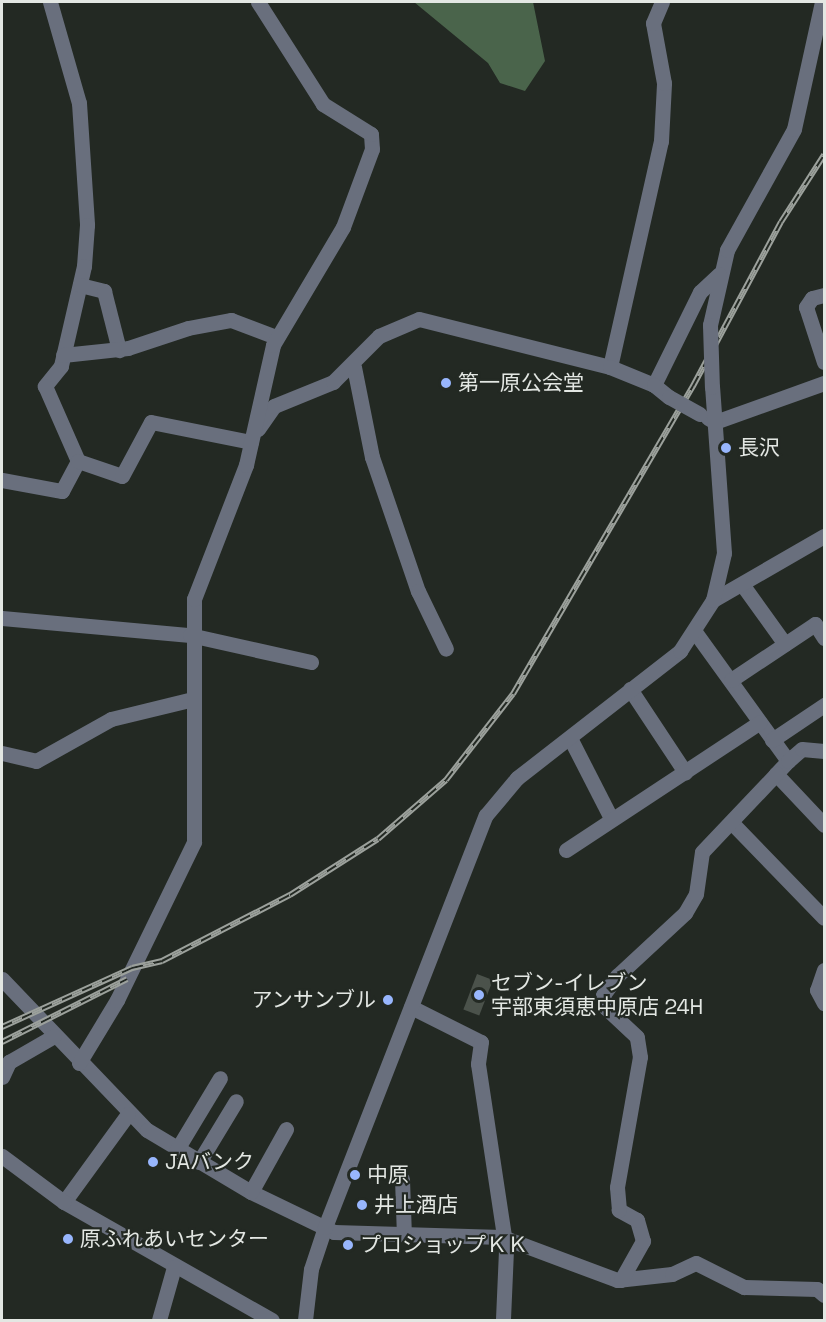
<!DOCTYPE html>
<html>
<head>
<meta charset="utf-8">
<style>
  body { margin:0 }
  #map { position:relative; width:826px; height:1322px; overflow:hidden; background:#232923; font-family:"Space Grotesk","Noto Sans JP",sans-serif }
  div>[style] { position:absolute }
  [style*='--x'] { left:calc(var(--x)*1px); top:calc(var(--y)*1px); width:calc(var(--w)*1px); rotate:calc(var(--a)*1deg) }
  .forest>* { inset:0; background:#4a644b }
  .building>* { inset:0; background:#4b524b; transform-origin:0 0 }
  .minor>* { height:15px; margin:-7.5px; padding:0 7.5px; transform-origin:7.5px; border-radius:7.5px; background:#696f7d }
  .rail>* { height:6px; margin-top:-3px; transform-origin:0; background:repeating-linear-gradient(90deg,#232923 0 11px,#9ca19c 0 22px); box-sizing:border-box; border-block:2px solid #9ca19c }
  .minor-bridge>* { height:15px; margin:-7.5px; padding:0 7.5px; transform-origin:7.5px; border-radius:7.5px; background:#696f7d }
  .dots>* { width:16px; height:16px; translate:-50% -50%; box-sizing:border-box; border:3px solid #232923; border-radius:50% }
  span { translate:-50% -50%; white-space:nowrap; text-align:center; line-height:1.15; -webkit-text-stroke:4.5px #232923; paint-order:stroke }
  .poi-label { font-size:21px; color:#e3e7e3 }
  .left { translate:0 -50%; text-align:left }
  .right { translate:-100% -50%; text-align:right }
  .frame { position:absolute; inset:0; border:3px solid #e3e7e3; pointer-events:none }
</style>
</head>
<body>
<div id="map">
  <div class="forest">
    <i style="clip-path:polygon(414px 2px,533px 2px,545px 61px,525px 91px,500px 83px,488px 63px)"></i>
  </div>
  <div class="building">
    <i style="left:477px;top:974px;width:17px;height:38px;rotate:21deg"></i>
  </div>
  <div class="minor">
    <i style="--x:50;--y:2;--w:105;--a:74"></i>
    <i style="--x:79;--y:103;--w:122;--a:86.2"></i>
    <i style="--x:87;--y:225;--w:41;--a:94.2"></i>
    <i style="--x:84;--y:266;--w:103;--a:103"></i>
    <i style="--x:61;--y:366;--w:26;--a:129"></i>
    <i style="--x:45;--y:386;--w:82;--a:66.3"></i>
    <i style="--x:80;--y:285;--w:25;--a:14"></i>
    <i style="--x:104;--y:291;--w:61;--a:75.7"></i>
    <i style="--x:824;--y:295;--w:12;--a:166"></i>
    <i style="--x:812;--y:298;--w:11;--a:124"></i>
    <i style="--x:806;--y:307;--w:58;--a:71.9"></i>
    <i style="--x:710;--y:325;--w:77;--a:-77.2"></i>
    <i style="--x:727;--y:250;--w:138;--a:-61"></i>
    <i style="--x:794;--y:129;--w:130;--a:-77.6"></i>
    <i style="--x:63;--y:355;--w:65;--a:-6.1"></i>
    <i style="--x:128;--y:348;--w:63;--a:-18.4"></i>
    <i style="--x:188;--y:328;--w:44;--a:-10.5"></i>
    <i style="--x:231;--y:320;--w:48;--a:20.7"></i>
    <i style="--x:354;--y:367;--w:92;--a:78.7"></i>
    <i style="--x:372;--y:457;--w:142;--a:71.1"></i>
    <i style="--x:418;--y:591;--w:64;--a:64.2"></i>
    <i style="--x:610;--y:367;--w:232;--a:-77.3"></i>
    <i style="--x:661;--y:141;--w:58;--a:-87"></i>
    <i style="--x:664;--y:83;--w:61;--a:-100.4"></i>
    <i style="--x:653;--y:23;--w:23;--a:-67"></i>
    <i style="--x:654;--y:385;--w:104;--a:-63.7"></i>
    <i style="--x:700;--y:292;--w:26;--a:-43"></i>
    <i style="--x:708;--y:418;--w:8;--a:30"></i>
    <i style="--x:715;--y:422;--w:116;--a:-19.7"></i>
    <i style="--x:258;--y:429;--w:28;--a:-55"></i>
    <i style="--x:274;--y:406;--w:64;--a:-22.1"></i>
    <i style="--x:333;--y:382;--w:65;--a:-45"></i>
    <i style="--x:379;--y:336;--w:43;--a:-23"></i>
    <i style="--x:419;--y:319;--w:197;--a:14.1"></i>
    <i style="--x:610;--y:367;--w:48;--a:22.2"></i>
    <i style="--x:654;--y:385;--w:19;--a:39"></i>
    <i style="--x:2;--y:480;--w:61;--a:10.4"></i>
    <i style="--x:62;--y:491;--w:34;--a:-62"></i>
    <i style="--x:78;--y:461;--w:46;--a:18.8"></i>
    <i style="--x:122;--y:476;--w:61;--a:-61.8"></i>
    <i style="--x:151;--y:422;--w:102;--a:11.3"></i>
    <i style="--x:744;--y:587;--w:70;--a:54.3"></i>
    <i style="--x:713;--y:600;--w:128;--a:-30"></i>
    <i style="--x:2;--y:618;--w:189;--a:5.2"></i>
    <i style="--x:190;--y:635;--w:124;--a:12.6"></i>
    <i style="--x:695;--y:632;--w:159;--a:54.2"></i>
    <i style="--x:788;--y:761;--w:18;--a:133"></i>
    <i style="--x:776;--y:774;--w:70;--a:46.7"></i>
    <i style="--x:731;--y:680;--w:101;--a:-33.7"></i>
    <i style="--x:815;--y:624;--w:17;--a:57"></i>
    <i style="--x:630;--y:689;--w:100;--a:56.5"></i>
    <i style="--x:570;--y:738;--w:90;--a:62.9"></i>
    <i style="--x:772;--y:740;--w:63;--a:-33.9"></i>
    <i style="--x:2;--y:753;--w:35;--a:13"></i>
    <i style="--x:36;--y:761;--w:86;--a:-29.2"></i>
    <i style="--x:111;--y:719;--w:84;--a:-13.7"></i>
    <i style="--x:788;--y:761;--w:18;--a:-41"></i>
    <i style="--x:802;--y:749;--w:22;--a:5"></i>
    <i style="--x:732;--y:823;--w:132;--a:45.9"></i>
    <i style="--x:566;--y:850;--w:232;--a:-33.4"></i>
    <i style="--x:824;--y:970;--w:21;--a:109"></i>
    <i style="--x:817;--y:990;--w:15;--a:62"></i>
    <i style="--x:2;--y:979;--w:209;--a:46.2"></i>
    <i style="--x:147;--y:1130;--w:121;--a:30.8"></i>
    <i style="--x:251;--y:1192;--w:92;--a:25.7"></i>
    <i style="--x:334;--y:1232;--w:168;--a:1.7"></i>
    <i style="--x:502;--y:1237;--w:123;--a:20.5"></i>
    <i style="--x:617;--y:1280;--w:55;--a:-6.2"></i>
    <i style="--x:672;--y:1274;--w:26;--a:-25"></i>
    <i style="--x:696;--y:1263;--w:54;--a:26.6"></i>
    <i style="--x:744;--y:1287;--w:73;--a:1.6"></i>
    <i style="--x:817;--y:1289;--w:9;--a:41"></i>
    <i style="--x:411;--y:1007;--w:78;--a:26.6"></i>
    <i style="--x:481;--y:1042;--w:22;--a:98"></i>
    <i style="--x:478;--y:1064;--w:188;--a:81.4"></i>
    <i style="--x:506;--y:1250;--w:70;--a:92.5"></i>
    <i style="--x:79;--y:1063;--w:74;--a:-58.9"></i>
    <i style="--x:117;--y:1000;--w:176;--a:-64"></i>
    <i style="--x:194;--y:842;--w:243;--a:-90"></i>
    <i style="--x:194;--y:599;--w:144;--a:-68.8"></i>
    <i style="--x:246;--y:465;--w:123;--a:-77.3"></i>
    <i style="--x:273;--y:345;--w:137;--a:-59.3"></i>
    <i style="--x:343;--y:227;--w:83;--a:-69.6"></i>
    <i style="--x:372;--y:149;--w:15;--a:-94"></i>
    <i style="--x:371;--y:134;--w:57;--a:-148"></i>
    <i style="--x:323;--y:104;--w:121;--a:-122.5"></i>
    <i style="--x:2;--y:1077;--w:17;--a:-65"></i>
    <i style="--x:9;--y:1062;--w:52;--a:-30"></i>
    <i style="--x:128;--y:1114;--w:109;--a:126"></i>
    <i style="--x:64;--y:1202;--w:239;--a:29.6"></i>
    <i style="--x:176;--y:1151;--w:85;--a:-58.9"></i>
    <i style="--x:2;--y:1156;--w:77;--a:36.6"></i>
    <i style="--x:199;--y:1162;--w:71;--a:-58.8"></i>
    <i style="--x:402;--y:1179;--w:56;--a:88"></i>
    <i style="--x:251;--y:1192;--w:72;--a:-60.9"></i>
    <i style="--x:621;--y:1280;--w:45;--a:-60.6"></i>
    <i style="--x:643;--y:1241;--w:22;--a:-106"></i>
    <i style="--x:637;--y:1220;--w:21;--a:-151"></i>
    <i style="--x:619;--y:1210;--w:23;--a:-95"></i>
    <i style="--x:617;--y:1187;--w:132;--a:-80"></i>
    <i style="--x:640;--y:1057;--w:20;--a:-99"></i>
    <i style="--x:637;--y:1037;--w:42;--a:-136.9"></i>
    <i style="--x:606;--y:1008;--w:13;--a:-103"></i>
    <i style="--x:603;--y:995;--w:24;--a:-54"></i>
    <i style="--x:617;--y:976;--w:93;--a:-42.8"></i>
    <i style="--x:685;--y:913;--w:22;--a:-60"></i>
    <i style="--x:696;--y:894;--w:42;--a:-81.9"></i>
    <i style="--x:702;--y:852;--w:108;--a:-46.5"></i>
    <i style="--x:159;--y:1320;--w:55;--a:-74.2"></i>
    <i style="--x:305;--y:1320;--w:51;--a:-83.3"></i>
    <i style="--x:311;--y:1269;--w:44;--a:-71.6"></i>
    <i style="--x:325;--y:1227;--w:442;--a:-68.7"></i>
    <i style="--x:486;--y:815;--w:48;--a:-50"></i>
    <i style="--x:517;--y:778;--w:207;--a:-37.9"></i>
    <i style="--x:680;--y:651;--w:61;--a:-57.1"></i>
    <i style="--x:713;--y:600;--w:48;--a:-76.8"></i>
    <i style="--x:724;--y:553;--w:166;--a:-94.1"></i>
  </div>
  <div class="rail">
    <i style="--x:2;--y:1027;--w:143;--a:-24.4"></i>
    <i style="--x:132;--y:968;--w:31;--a:-13"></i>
    <i style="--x:162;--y:961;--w:144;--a:-27.3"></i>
    <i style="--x:290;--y:895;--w:104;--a:-32.5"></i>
    <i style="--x:378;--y:839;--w:90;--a:-40.9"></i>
    <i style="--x:446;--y:780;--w:109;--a:-52.1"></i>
    <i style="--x:513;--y:694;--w:357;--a:-59.7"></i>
    <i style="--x:693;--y:386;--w:186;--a:-61.8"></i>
    <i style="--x:781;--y:222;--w:80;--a:-57.3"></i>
    <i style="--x:2;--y:1042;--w:140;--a:-26.7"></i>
  </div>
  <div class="minor-bridge">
    <i style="--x:710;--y:325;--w:62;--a:88.2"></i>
    <i style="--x:669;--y:397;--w:35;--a:29"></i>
  </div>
  <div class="dots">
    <i style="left:446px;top:383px;background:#98b6fd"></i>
    <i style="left:726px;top:448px;background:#98b6fd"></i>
    <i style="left:479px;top:995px;background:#98b6fd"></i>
    <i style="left:388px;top:1000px;background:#98b6fd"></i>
    <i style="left:153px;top:1162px;background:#98b6fd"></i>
    <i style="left:355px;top:1175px;background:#98b6fd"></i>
    <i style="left:362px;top:1205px;background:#98b6fd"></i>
    <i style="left:68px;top:1239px;background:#98b6fd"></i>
    <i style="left:348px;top:1245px;background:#98b6fd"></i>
  </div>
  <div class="poi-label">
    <span class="left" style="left:458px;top:383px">第一原公会堂</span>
    <span class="left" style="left:738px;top:448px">長沢</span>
    <span class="left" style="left:491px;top:995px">セブン-イレブン<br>宇部東須恵中原店 24H</span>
    <span class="right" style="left:376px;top:1000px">アンサンブル</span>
    <span class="left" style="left:165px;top:1162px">JAバンク</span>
    <span class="left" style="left:367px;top:1175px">中原</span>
    <span class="left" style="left:374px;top:1205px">井上酒店</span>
    <span class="left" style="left:80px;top:1239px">原ふれあいセンター</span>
    <span class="left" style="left:360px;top:1245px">プロショップＫＫ</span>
  </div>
  <div class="frame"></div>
</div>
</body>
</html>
